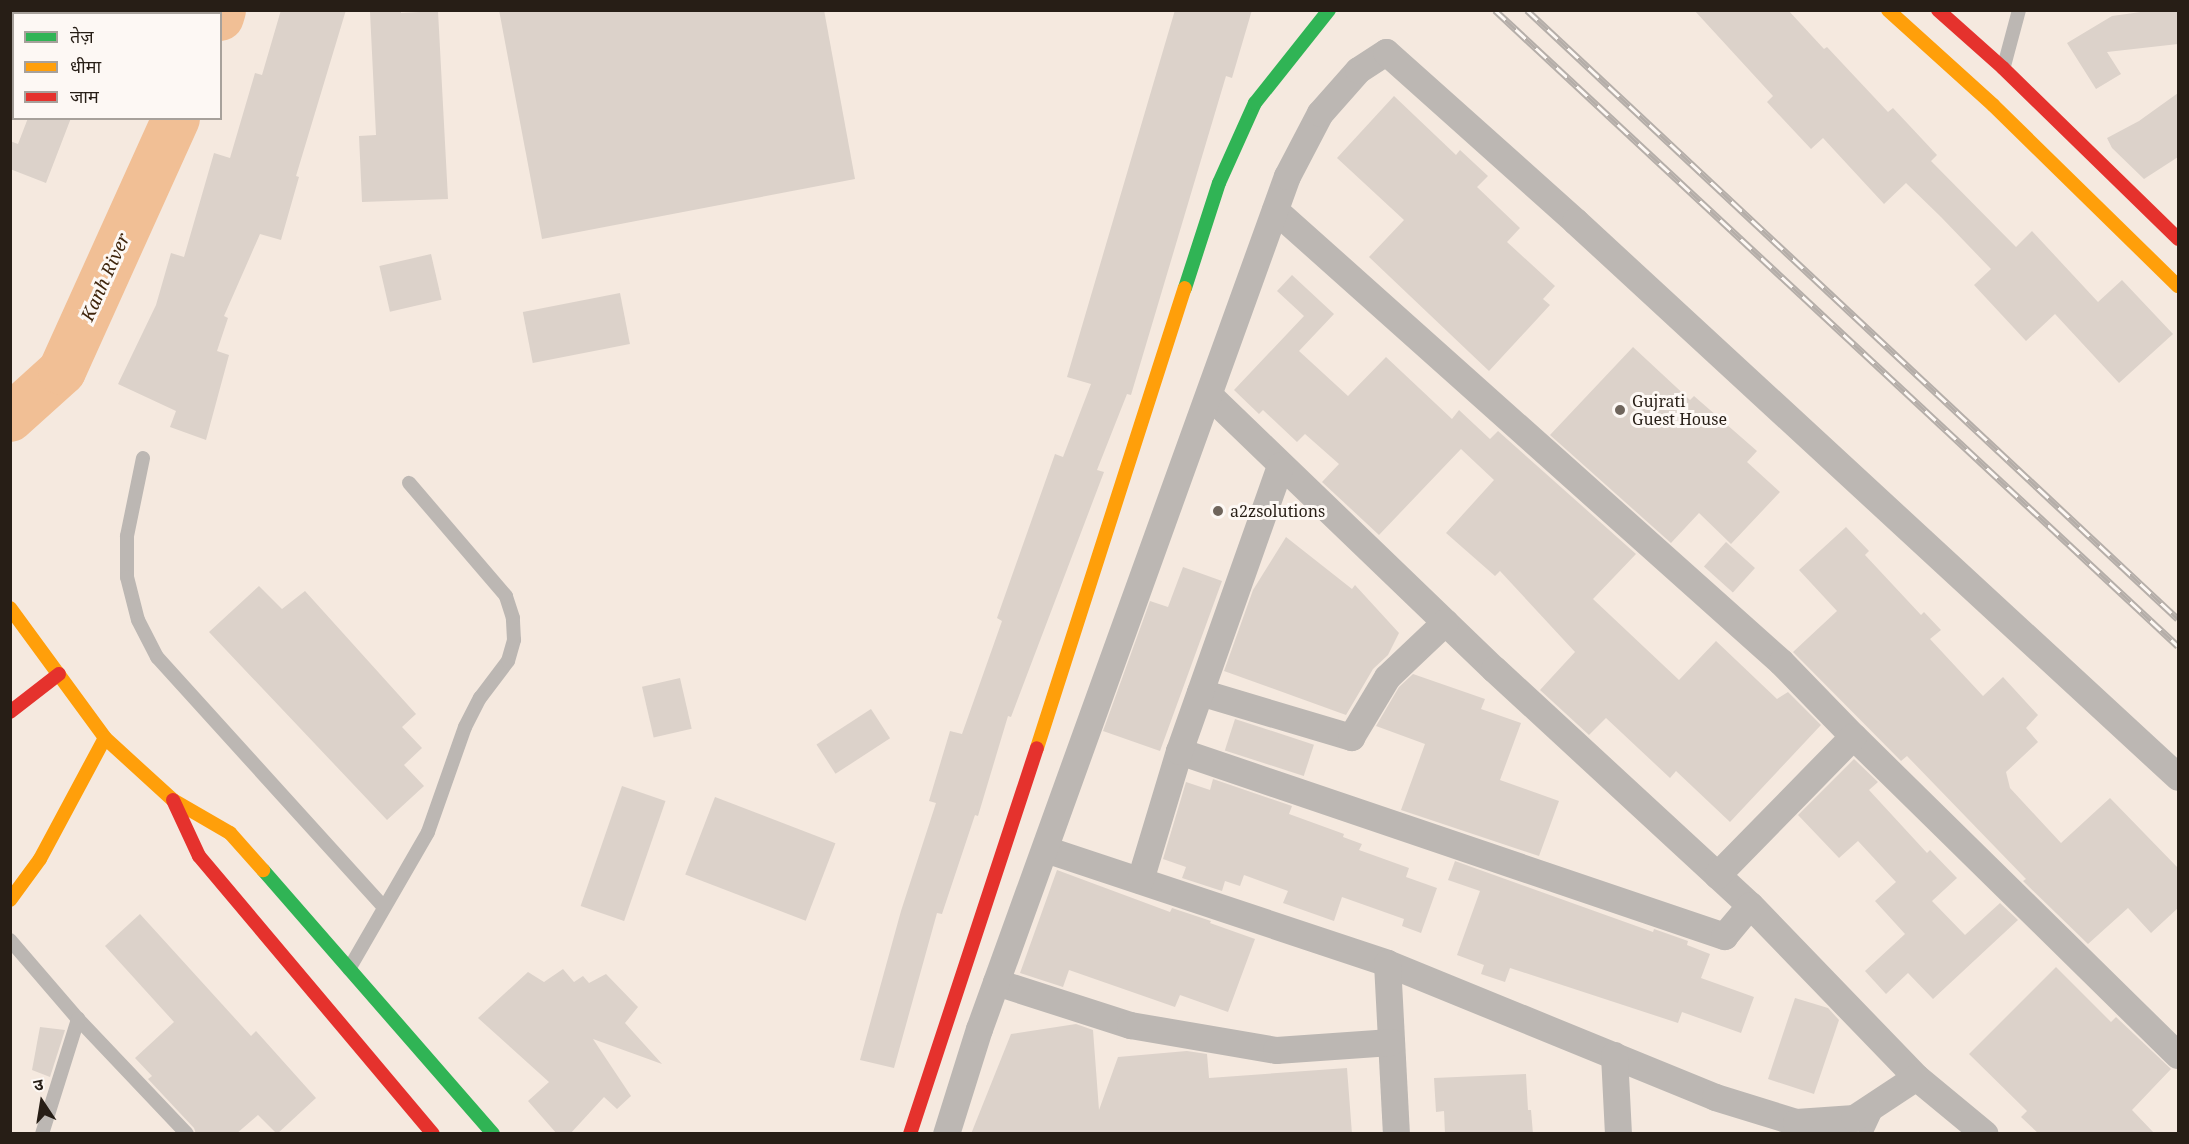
<!DOCTYPE html>
<html>
<head>
<meta charset="utf-8">
<style>
  body { margin:0 }
  #map { position:relative; width:2189px; height:1144px; overflow:hidden; background:#f5e9df; font-family:"Noto Serif","Noto Sans Devanagari",serif }
  div>[style] { position:absolute }
  [style*='--x'] { left:calc(var(--x)*1px); top:calc(var(--y)*1px); width:calc(var(--w)*1px); rotate:calc(var(--a)*1deg) }
  .river>* { height:48px; margin:-24px; padding:0 24px; transform-origin:24px; border-radius:24px; background:#f1bf95 }
  .building>* { inset:0; background:#dcd2ca; transform-origin:0 0 }
  .lane>* { height:14px; margin:-7px; padding:0 7px; transform-origin:7px; border-radius:7px; background:#bcb7b3 }
  .street>* { height:27px; margin:-13.5px; padding:0 13.5px; transform-origin:13.5px; border-radius:13.5px; background:#bcb7b3 }
  .fast>* { height:14px; margin:-7px; padding:0 7px; transform-origin:7px; border-radius:7px; background:#30b455 }
  .slow>* { height:14px; margin:-7px; padding:0 7px; transform-origin:7px; border-radius:7px; background:#ff9f0a }
  .jam>* { height:14px; margin:-7px; padding:0 7px; transform-origin:7px; border-radius:7px; background:#e5322d }
  .rail>* { height:7px; margin-top:-3.5px; transform-origin:0; background:repeating-linear-gradient(90deg,#fdf8f4 0 14px,#b5aea9 0 28px); box-sizing:border-box; border-block:2px solid #b5aea9 }
  .dots>* { width:16px; height:16px; translate:-50% -50%; box-sizing:border-box; border:3px solid #fdf8f4; border-radius:50% }
  span { translate:-50% -50%; white-space:nowrap; text-align:center; line-height:1.15; -webkit-text-stroke:6px #fdf8f4; paint-order:stroke }
  .poi-label { font-size:16px; color:#271e16 }
  .left { translate:0 -50%; text-align:left }
  .water-label { font-size:18px; color:#3f250c; font-style:italic }
  .frame { position:absolute; inset:0; border:12px solid #271e16; pointer-events:none }
  .legend { position:absolute; left:12px; top:12px; width:210px; height:108px; box-sizing:border-box; background:#fdf8f4; border:2px solid #a7a19b; margin:0; padding:8px 10px; list-style:none; font-size:18px; color:#271e16 }
  .legend li { display:flex; align-items:center; gap:12px; height:30px }
  .legend b { width:30px; border:2px solid #a7a19b }
  .north { position:absolute; left:12px; top:1072px; width:60px; height:60px; -webkit-text-stroke:4px #fdf8f4; paint-order:stroke; rotate:348deg; font-size:16px; font-weight:700; line-height:24px; text-align:center; color:#271e16 }
  .north::after { content:''; display:block; margin:auto; width:21px; height:27px; background:#271e16; clip-path:polygon(50% 0,100% 100%,50% 72%,0 100%) }
</style>
</head>
<body>
<div id="map">
  <div class="river">
    <i style="--x:220;--y:17;--w:7;--a:-74"></i>
    <i style="--x:10;--y:418;--w:70;--a:-42.1"></i>
    <i style="--x:62;--y:371;--w:277;--a:-65.7"></i>
  </div>
  <div class="building">
    <i style="clip-path:polygon(281px 10px,346px 10px,296px 176px,299px 177px,281px 240px,260px 234px,224px 316px,228px 318px,217px 351px,229px 355px,206px 440px,170px 427px,176px 411px,118px 384px,156px 305px,171px 253px,184px 257px,214px 153px,230px 158px,255px 73px,262px 75px)"></i>
    <i style="clip-path:polygon(401px 10px,401px 13px,438px 11px,448px 199px,362px 202px,359px 136px,376px 135px,370px 12px)"></i>
    <i style="clip-path:polygon(499px 10px,824px 10px,855px 179px,542px 239px)"></i>
    <i style="clip-path:polygon(1175px 10px,1252px 10px,1232px 78px,1226px 76px,1131px 395px,1127px 394px,1097px 470px,1104px 472px,1011px 717px,1008px 716px,978px 816px,975px 815px,942px 914px,937px 913px,894px 1068px,860px 1060px,901px 911px,936px 803px,929px 801px,950px 731px,962px 734px,1002px 621px,997px 618px,1055px 454px,1063px 457px,1091px 384px,1067px 377px)"></i>
    <i style="clip-path:polygon(1694px 10px,1788px 10px,1824px 49px,1827px 47px,1888px 112px,1893px 108px,1937px 155px,1931px 161px,2016px 247px,2032px 231px,2098px 302px,2122px 280px,2173px 334px,2119px 383px,2055px 314px,2026px 341px,1974px 285px,1991px 269px,1941px 217px,1906px 183px,1884px 204px,1823px 138px,1811px 149px,1767px 102px,1773px 96px)"></i>
    <i style="clip-path:polygon(2155px 10px,2178px 10px,2178px 44px,2107px 52px,2121px 74px,2096px 89px,2067px 43px,2112px 16px)"></i>
    <i style="clip-path:polygon(2178px 93px,2178px 157px,2144px 179px,2112px 148px,2107px 138px,2139px 121px)"></i>
    <i style="clip-path:polygon(1394px 96px,1456px 155px,1460px 150px,1488px 176px,1477px 187px,1520px 228px,1507px 242px,1555px 286px,1543px 299px,1550px 305px,1489px 371px,1369px 257px,1404px 220px,1337px 158px)"></i>
    <i style="clip-path:polygon(28px 118px,71px 118px,46px 183px,10px 169px,10px 141px,18px 144px)"></i>
    <i style="left:431px;top:254px;width:47px;height:53px;rotate:77deg"></i>
    <i style="clip-path:polygon(1292px 275px,1334px 314px,1299px 351px,1348px 396px,1386px 357px,1452px 419px,1459px 410px,1490px 439px,1498px 431px,1636px 554px,1593px 599px,1679px 680px,1716px 641px,1777px 699px,1788px 692px,1821px 725px,1730px 822px,1676px 771px,1670px 778px,1606px 718px,1589px 735px,1540px 690px,1575px 652px,1500px 571px,1495px 576px,1446px 533px,1494px 480px,1461px 449px,1379px 535px,1322px 482px,1339px 464px,1305px 434px,1297px 442px,1263px 410px,1259px 414px,1234px 390px,1304px 316px,1277px 291px)"></i>
    <i style="left:620px;top:293px;width:52px;height:99px;rotate:79deg"></i>
    <i style="clip-path:polygon(1633px 347px,1690px 400px,1694px 396px,1757px 451px,1747px 462px,1780px 492px,1731px 544px,1699px 513px,1671px 543px,1550px 435px)"></i>
    <i style="clip-path:polygon(1846px 527px,1869px 551px,1865px 555px,1921px 615px,1924px 612px,1941px 630px,1930px 639px,1983px 696px,2003px 677px,2038px 715px,2026px 728px,2038px 742px,2006px 772px,2010px 788px,2061px 843px,2110px 798px,2178px 868px,2178px 908px,2151px 933px,2128px 908px,2088px 944px,2023px 881px,2026px 879px,1907px 756px,1901px 761px,1793px 652px,1837px 611px,1799px 570px)"></i>
    <i style="clip-path:polygon(1286px 537px,1352px 589px,1355px 585px,1399px 633px,1388px 655px,1373px 669px,1346px 715px,1224px 671px,1253px 590px)"></i>
    <i style="left:1726px;top:542px;width:39px;height:33px;rotate:42deg"></i>
    <i style="clip-path:polygon(1183px 567px,1222px 581px,1160px 751px,1103px 731px,1150px 601px,1168px 607px)"></i>
    <i style="clip-path:polygon(259px 586px,282px 609px,305px 591px,416px 714px,402px 727px,422px 748px,404px 765px,424px 786px,387px 820px,209px 632px)"></i>
    <i style="clip-path:polygon(1413px 674px,1485px 699px,1481px 709px,1521px 723px,1500px 780px,1559px 801px,1539px 856px,1401px 810px,1425px 744px,1376px 726px,1399px 687px)"></i>
    <i style="left:680px;top:678px;width:52px;height:39px;rotate:77deg"></i>
    <i style="left:871px;top:709px;width:35px;height:65px;rotate:57deg"></i>
    <i style="left:1235px;top:719px;width:83px;height:33px;rotate:18deg"></i>
    <i style="clip-path:polygon(1854px 759px,1878px 782px,1869px 790px,1927px 853px,1930px 850px,1957px 878px,1932px 901px,1965px 935px,2000px 903px,2018px 920px,1933px 999px,1908px 973px,1886px 994px,1865px 971px,1905px 934px,1875px 901px,1896px 882px,1858px 841px,1839px 858px,1798px 815px)"></i>
    <i style="clip-path:polygon(1213px 779px,1292px 806px,1289px 814px,1344px 834px,1343px 837px,1362px 844px,1359px 850px,1409px 868px,1406px 877px,1437px 888px,1421px 933px,1402px 926px,1404px 919px,1342px 897px,1334px 921px,1283px 903px,1288px 891px,1244px 875px,1240px 886px,1225px 881px,1222px 891px,1182px 878px,1186px 867px,1163px 859px,1186px 782px,1210px 790px)"></i>
    <i style="left:622px;top:786px;width:46px;height:127px;rotate:19deg"></i>
    <i style="left:715px;top:797px;width:129px;height:83px;rotate:21deg"></i>
    <i style="clip-path:polygon(1455px 861px,1653px 932px,1654px 929px,1688px 941px,1687px 945px,1710px 954px,1701px 978px,1754px 997px,1741px 1033px,1682px 1012px,1678px 1023px,1510px 968px,1505px 982px,1481px 974px,1484px 965px,1457px 955px,1480px 891px,1448px 880px)"></i>
    <i style="clip-path:polygon(1057px 870px,1170px 912px,1172px 908px,1211px 921px,1210px 923px,1255px 939px,1228px 1012px,1180px 995px,1175px 1007px,1069px 970px,1063px 987px,1020px 973px)"></i>
    <i style="clip-path:polygon(140px 914px,251px 1036px,256px 1031px,316px 1098px,277px 1134px,258px 1115px,236px 1134px,196px 1134px,194px 1128px,148px 1079px,152px 1076px,135px 1058px,174px 1022px,105px 946px)"></i>
    <i style="clip-path:polygon(2056px 967px,2111px 1022px,2116px 1017px,2171px 1069px,2132px 1110px,2155px 1134px,2039px 1134px,2021px 1117px,2027px 1111px,1969px 1054px)"></i>
    <i style="clip-path:polygon(563px 969px,574px 982px,583px 976px,589px 983px,606px 974px,638px 1007px,625px 1023px,662px 1064px,593px 1039px,631px 1096px,617px 1109px,604px 1097px,570px 1134px,557px 1134px,528px 1101px,549px 1082px,478px 1018px,528px 972px,544px 982px)"></i>
    <i style="clip-path:polygon(1795px 998px,1828px 1008px,1839px 1020px,1814px 1094px,1768px 1079px)"></i>
    <i style="clip-path:polygon(1076px 1024px,1093px 1030px,1099px 1110px,1118px 1057px,1187px 1051px,1207px 1054px,1209px 1078px,1347px 1068px,1352px 1134px,971px 1134px,1011px 1034px)"></i>
    <i style="clip-path:polygon(40px 1027px,65px 1030px,50px 1077px,32px 1070px)"></i>
    <i style="clip-path:polygon(1526px 1074px,1528px 1110px,1531px 1110px,1533px 1134px,1445px 1134px,1444px 1111px,1436px 1112px,1434px 1078px)"></i>
  </div>
  <div class="lane">
    <i style="--x:2004;--y:66;--w:58;--a:-75"></i>
    <i style="--x:143;--y:458;--w:80;--a:101.6"></i>
    <i style="--x:127;--y:536;--w:41;--a:90"></i>
    <i style="--x:127;--y:577;--w:44;--a:75.7"></i>
    <i style="--x:138;--y:620;--w:42;--a:62.8"></i>
    <i style="--x:157;--y:657;--w:338;--a:47.8"></i>
    <i style="--x:10;--y:940;--w:104;--a:49.3"></i>
    <i style="--x:78;--y:1019;--w:158;--a:46.5"></i>
    <i style="--x:349;--y:969;--w:158;--a:-60"></i>
    <i style="--x:428;--y:832;--w:111;--a:-70.6"></i>
    <i style="--x:465;--y:727;--w:33;--a:-63"></i>
    <i style="--x:480;--y:698;--w:46;--a:-52.9"></i>
    <i style="--x:508;--y:661;--w:22;--a:-74"></i>
    <i style="--x:514;--y:640;--w:22;--a:-93"></i>
    <i style="--x:513;--y:618;--w:23;--a:-108"></i>
    <i style="--x:506;--y:596;--w:149;--a:-130.6"></i>
    <i style="--x:42;--y:1134;--w:121;--a:-72.6"></i>
    <i style="--x:1865;--y:1134;--w:29;--a:-65"></i>
  </div>
  <div class="street">
    <i style="--x:1275;--y:210;--w:678;--a:41.77"></i>
    <i style="--x:1781;--y:662;--w:103;--a:45.8"></i>
    <i style="--x:1853;--y:736;--w:455;--a:44.5"></i>
    <i style="--x:1209;--y:395;--w:395;--a:43.9"></i>
    <i style="--x:1494;--y:669;--w:348;--a:42.7"></i>
    <i style="--x:1750;--y:905;--w:239;--a:46"></i>
    <i style="--x:1916;--y:1077;--w:89;--a:39.6"></i>
    <i style="--x:1200;--y:692;--w:158;--a:16.6"></i>
    <i style="--x:1351;--y:737;--w:70;--a:-59"></i>
    <i style="--x:1387;--y:677;--w:80;--a:-43.5"></i>
    <i style="--x:1179;--y:751;--w:576;--a:18.75"></i>
    <i style="--x:1724;--y:936;--w:40;--a:-50"></i>
    <i style="--x:1045;--y:849;--w:360;--a:18.4"></i>
    <i style="--x:1387;--y:963;--w:354;--a:22.2"></i>
    <i style="--x:1715;--y:1097;--w:85;--a:17.2"></i>
    <i style="--x:1796;--y:1122;--w:58;--a:-3.9"></i>
    <i style="--x:1854;--y:1118;--w:74;--a:-33.5"></i>
    <i style="--x:1717;--y:875;--w:194;--a:-45.6"></i>
    <i style="--x:1140;--y:880;--w:135;--a:-73.2"></i>
    <i style="--x:1179;--y:751;--w:303;--a:-70.5"></i>
    <i style="--x:1387;--y:963;--w:171;--a:87"></i>
    <i style="--x:996;--y:982;--w:141;--a:17.8"></i>
    <i style="--x:1130;--y:1025;--w:148;--a:9.7"></i>
    <i style="--x:1276;--y:1050;--w:115;--a:-4"></i>
    <i style="--x:1614;--y:1055;--w:79;--a:87.1"></i>
    <i style="--x:946;--y:1134;--w:110;--a:-72.6"></i>
    <i style="--x:979;--y:1029;--w:907;--a:-70.15"></i>
    <i style="--x:1287;--y:176;--w:71;--a:-62.4"></i>
    <i style="--x:1320;--y:113;--w:57;--a:-48.5"></i>
    <i style="--x:1358;--y:70;--w:33;--a:-33"></i>
    <i style="--x:1386;--y:52;--w:254;--a:41.8"></i>
    <i style="--x:1575;--y:221;--w:820;--a:42.68"></i>
  </div>
  <div class="fast">
    <i style="--x:1185;--y:288;--w:110;--a:-72.1"></i>
    <i style="--x:1219;--y:183;--w:88;--a:-65.8"></i>
    <i style="--x:1255;--y:103;--w:119;--a:-51.5"></i>
    <i style="--x:263;--y:870;--w:350;--a:48.9"></i>
  </div>
  <div class="slow">
    <i style="--x:1888;--y:10;--w:142;--a:42.1"></i>
    <i style="--x:1993;--y:105;--w:259;--a:44.4"></i>
    <i style="--x:10;--y:608;--w:161;--a:53.8"></i>
    <i style="--x:105;--y:738;--w:92;--a:42.4"></i>
    <i style="--x:173;--y:800;--w:66;--a:30.1"></i>
    <i style="--x:230;--y:833;--w:50;--a:48.3"></i>
    <i style="--x:1037;--y:748;--w:483;--a:-72.2"></i>
    <i style="--x:10;--y:900;--w:51;--a:-53.8"></i>
    <i style="--x:40;--y:859;--w:137;--a:-61.8"></i>
  </div>
  <div class="jam">
    <i style="--x:1938;--y:10;--w:87;--a:41.7"></i>
    <i style="--x:2003;--y:68;--w:245;--a:44.3"></i>
    <i style="--x:10;--y:712;--w:62;--a:-37.8"></i>
    <i style="--x:173;--y:800;--w:62;--a:65.1"></i>
    <i style="--x:199;--y:856;--w:363;--a:49.9"></i>
    <i style="--x:910;--y:1134;--w:406;--a:-71.8"></i>
  </div>
  <div class="rail">
    <i style="--x:1495;--y:10;--w:933;--a:42.96"></i>
    <i style="--x:1527;--y:10;--w:891;--a:43.09"></i>
  </div>
  <div class="dots">
    <i style="left:1620px;top:410px;background:#6f655c"></i>
    <i style="left:1218px;top:511px;background:#6f655c"></i>
  </div>
  <div class="poi-label">
    <span class="left" style="left:1632px;top:410px">Gujrati<br>Guest House</span>
    <span class="left" style="left:1230px;top:511px">a2zsolutions</span>
  </div>
  <div class="water-label">
    <span style="left:105px;top:277px;rotate:-66deg">Kanh River</span>
  </div>
  <div class="frame"></div>
  <ul class="legend">
  <li><b style="height:8px;background:#30b455"></b>तेज़</li>
  <li><b style="height:8px;background:#ff9f0a"></b>धीमा</li>
  <li><b style="height:8px;background:#e5322d"></b>जाम</li>
  </ul>
  <div class="north">उ</div>
</div>
</body>
</html>
